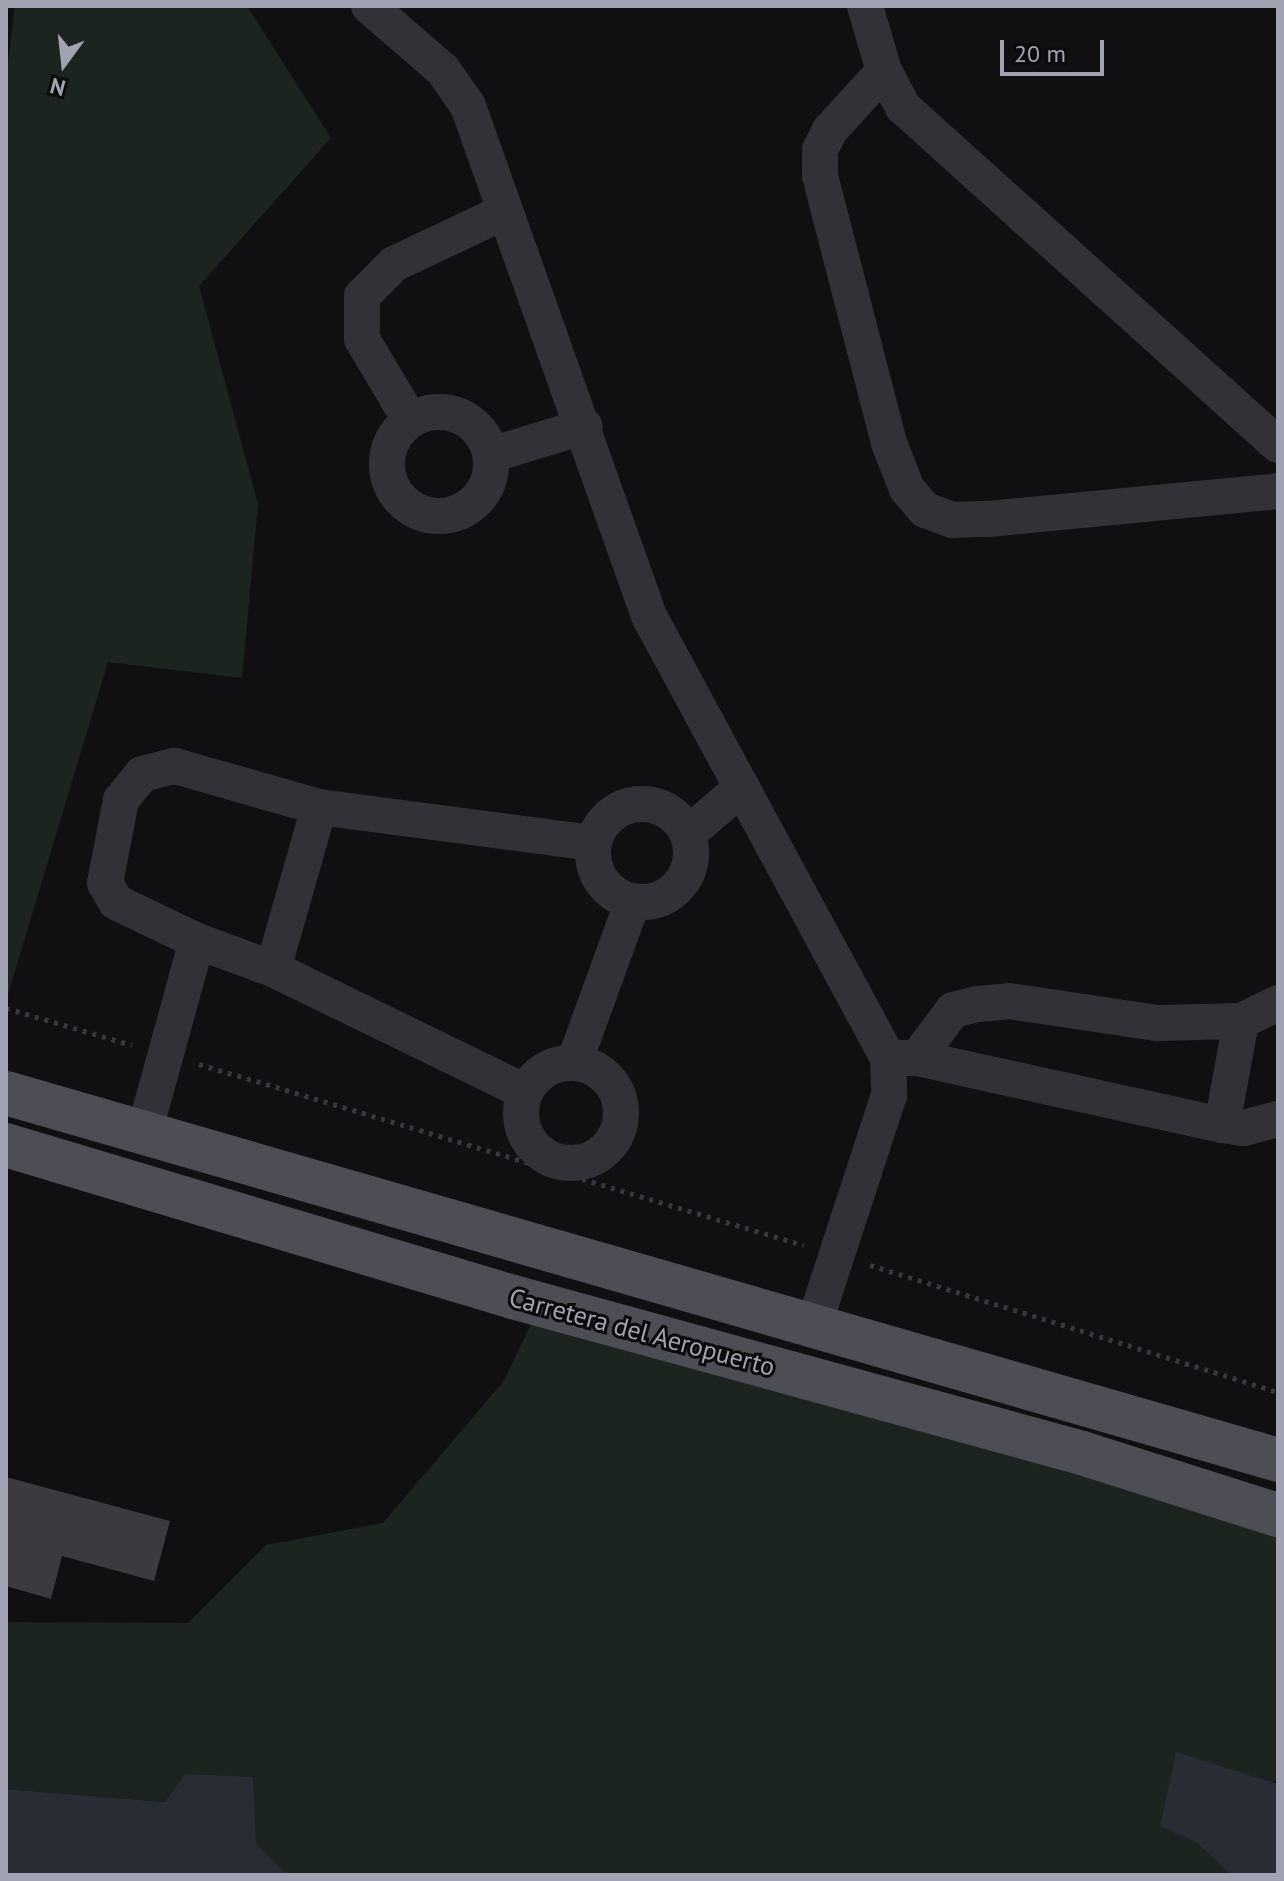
<!DOCTYPE html>
<html>
<head>
<meta charset="utf-8">
<style>
  body { margin:0 }
  #map { position:relative; width:1284px; height:1881px; overflow:hidden; background:#101012; font-family:"PT Sans",sans-serif }
  div>[style] { position:absolute }
  [style*='--x'] { left:calc(var(--x)*1px); top:calc(var(--y)*1px); width:calc(var(--w)*1px); rotate:calc(var(--a)*1deg) }
  .green>* { inset:0; background:#1c241f }
  .water>* { inset:0; background:#272c35 }
  .building>* { inset:0; background:#3a3a3f }
  .path>* { height:5px; margin-top:-2.5px; transform-origin:0; background:repeating-linear-gradient(90deg,#37383e 0 4px,transparent 0 10px) }
  .minor>* { height:36px; margin:-18px; padding:0 18px; transform-origin:18px; border-radius:18px; background:#313137 }
  .minor>.ring { margin:-18px; padding:0; box-sizing:content-box; background:none; border:36px solid #313137; border-radius:50% }
  .primary>* { height:44px; margin:-22px; padding:0 22px; transform-origin:22px; border-radius:22px; background:#4d4d56 }
  span { translate:-50% -50%; white-space:nowrap; text-align:center; line-height:1.15; -webkit-text-stroke:6px #0b0b0c; paint-order:stroke }
  .street-label { font-size:26px; color:#a1a3b3 }
  .frame { position:absolute; inset:0; border:8px solid #a1a3b3; pointer-events:none }
  .north { position:absolute; left:24px; top:24px; width:80px; height:80px; -webkit-text-stroke:6px #0b0b0c; paint-order:stroke; rotate:195deg; font-size:22px; font-weight:700; line-height:32px; text-align:center; color:#a1a3b3 }
  .north::after { content:''; display:block; margin:auto; width:28px; height:36px; background:#a1a3b3; clip-path:polygon(50% 0,100% 100%,50% 72%,0 100%) }
  .scale { position:absolute; left:1000px; top:40px; width:104px; height:36px; box-sizing:border-box; border:4px solid #a1a3b3; border-top:0; padding-left:10px; font-size:24px; line-height:28px; white-space:nowrap; color:#a1a3b3; -webkit-text-stroke:6px #0b0b0c; paint-order:stroke }
</style>
</head>
<body>
<div id="map">
  <div class="green">
    <i style="clip-path:polygon(15px 6px,247px 6px,331px 138px,199px 286px,258px 504px,242px 678px,108px 662px,6px 1001px,6px 79px)"></i>
    <i style="clip-path:polygon(550px 1285px,1278px 1501px,1278px 1784px,1275px 1781px,1160px 1825px,1197px 1843px,1231px 1875px,287px 1875px,256px 1844px,165px 1802px,6px 1789px,6px 1622px,188px 1623px,266px 1545px,383px 1523px,503px 1382px)"></i>
  </div>
  <div class="water">
    <i style="clip-path:polygon(1176px 1752px,1278px 1784px,1278px 1875px,1231px 1875px,1197px 1843px,1160px 1826px)"></i>
    <i style="clip-path:polygon(185px 1774px,253px 1777px,256px 1844px,287px 1875px,6px 1875px,6px 1789px,165px 1802px)"></i>
  </div>
  <div class="building">
    <i style="clip-path:polygon(6px 1477px,170px 1521px,154px 1581px,62px 1556px,51px 1599px,6px 1586px)"></i>
  </div>
  <div class="path">
    <i style="--x:6;--y:1008;--w:131;--a:16.4"></i>
    <i style="--x:199;--y:1064;--w:631;--a:16.68"></i>
    <i style="--x:870;--y:1265;--w:427;--a:17.3"></i>
  </div>
  <div class="minor">
    <i style="--x:369;--y:6;--w:98;--a:40.9"></i>
    <i style="--x:443;--y:70;--w:44;--a:55.2"></i>
    <i style="--x:468;--y:106;--w:541;--a:70.46"></i>
    <i style="--x:649;--y:616;--w:502;--a:61.6"></i>
    <i style="--x:888;--y:1058;--w:37;--a:88"></i>
    <i style="--x:889;--y:1095;--w:241;--a:108.1"></i>
    <i style="--x:865;--y:6;--w:68;--a:73.7"></i>
    <i style="--x:884;--y:71;--w:41;--a:62.2"></i>
    <i style="--x:903;--y:107;--w:505;--a:42.03"></i>
    <i style="--x:884;--y:71;--w:80;--a:132.5"></i>
    <i style="--x:830;--y:130;--w:22;--a:117"></i>
    <i style="--x:820;--y:150;--w:26;--a:90"></i>
    <i style="--x:820;--y:176;--w:276;--a:75.5"></i>
    <i style="--x:889;--y:443;--w:49;--a:68.6"></i>
    <i style="--x:907;--y:489;--w:28;--a:49"></i>
    <i style="--x:925;--y:510;--w:30;--a:20"></i>
    <i style="--x:953;--y:520;--w:36;--a:-2"></i>
    <i style="--x:989;--y:519;--w:290;--a:-5.5"></i>
    <i class="ring" style="left:387px;top:412px;width:68px;height:68px"></i>
    <i style="--x:410;--y:420;--w:94;--a:-120.7"></i>
    <i style="--x:362;--y:339;--w:43;--a:-90"></i>
    <i style="--x:362;--y:296;--w:45;--a:-45"></i>
    <i style="--x:394;--y:264;--w:122;--a:-25.3"></i>
    <i style="--x:491;--y:455;--w:98;--a:-17.1"></i>
    <i class="ring" style="left:593px;top:804px;width:62px;height:62px"></i>
    <i style="--x:688;--y:834;--w:69;--a:-40.9"></i>
    <i style="--x:197;--y:941;--w:81;--a:20.2"></i>
    <i style="--x:273;--y:969;--w:280;--a:26"></i>
    <i style="--x:273;--y:969;--w:168;--a:-74.1"></i>
    <i style="--x:888;--y:1058;--w:29;--a:0"></i>
    <i style="--x:917;--y:1058;--w:312;--a:12.4"></i>
    <i style="--x:1222;--y:1125;--w:22;--a:8"></i>
    <i style="--x:1244;--y:1128;--w:35;--a:-15"></i>
    <i style="--x:917;--y:1058;--w:60;--a:-53.1"></i>
    <i style="--x:953;--y:1010;--w:25;--a:-14"></i>
    <i style="--x:977;--y:1004;--w:32;--a:-5"></i>
    <i style="--x:1009;--y:1001;--w:150;--a:8.5"></i>
    <i style="--x:1157;--y:1023;--w:84;--a:-1.4"></i>
    <i style="--x:1241;--y:1021;--w:41;--a:-25.9"></i>
    <i class="ring" style="left:521px;top:1063px;width:64px;height:64px"></i>
    <i style="--x:574;--y:1063;--w:172;--a:-70"></i>
    <i style="--x:1222;--y:1125;--w:106;--a:-79.6"></i>
    <i style="--x:144;--y:1133;--w:199;--a:-74.6"></i>
    <i style="--x:197;--y:941;--w:90;--a:-154.3"></i>
    <i style="--x:116;--y:902;--w:22;--a:-120"></i>
    <i style="--x:105;--y:883;--w:85;--a:-79.1"></i>
    <i style="--x:121;--y:800;--w:33;--a:-51"></i>
    <i style="--x:142;--y:774;--w:34;--a:-14"></i>
    <i style="--x:175;--y:766;--w:150;--a:15.9"></i>
    <i style="--x:319;--y:807;--w:276;--a:7.5"></i>
  </div>
  <div class="primary">
    <i style="--x:6;--y:1093;--w:1324;--a:16.09"></i>
    <i style="--x:6;--y:1145;--w:529;--a:16.69"></i>
    <i style="--x:513;--y:1297;--w:590;--a:15.33"></i>
    <i style="--x:1082;--y:1453;--w:206;--a:17.6"></i>
  </div>
  <div class="street-label">
    <span style="left:642px;top:1332px;rotate:15deg">Carretera del Aeropuerto</span>
  </div>
  <div class="frame"></div>
  <div class="north">N</div>
  <div class="scale">20 m</div>
</div>
</body>
</html>
